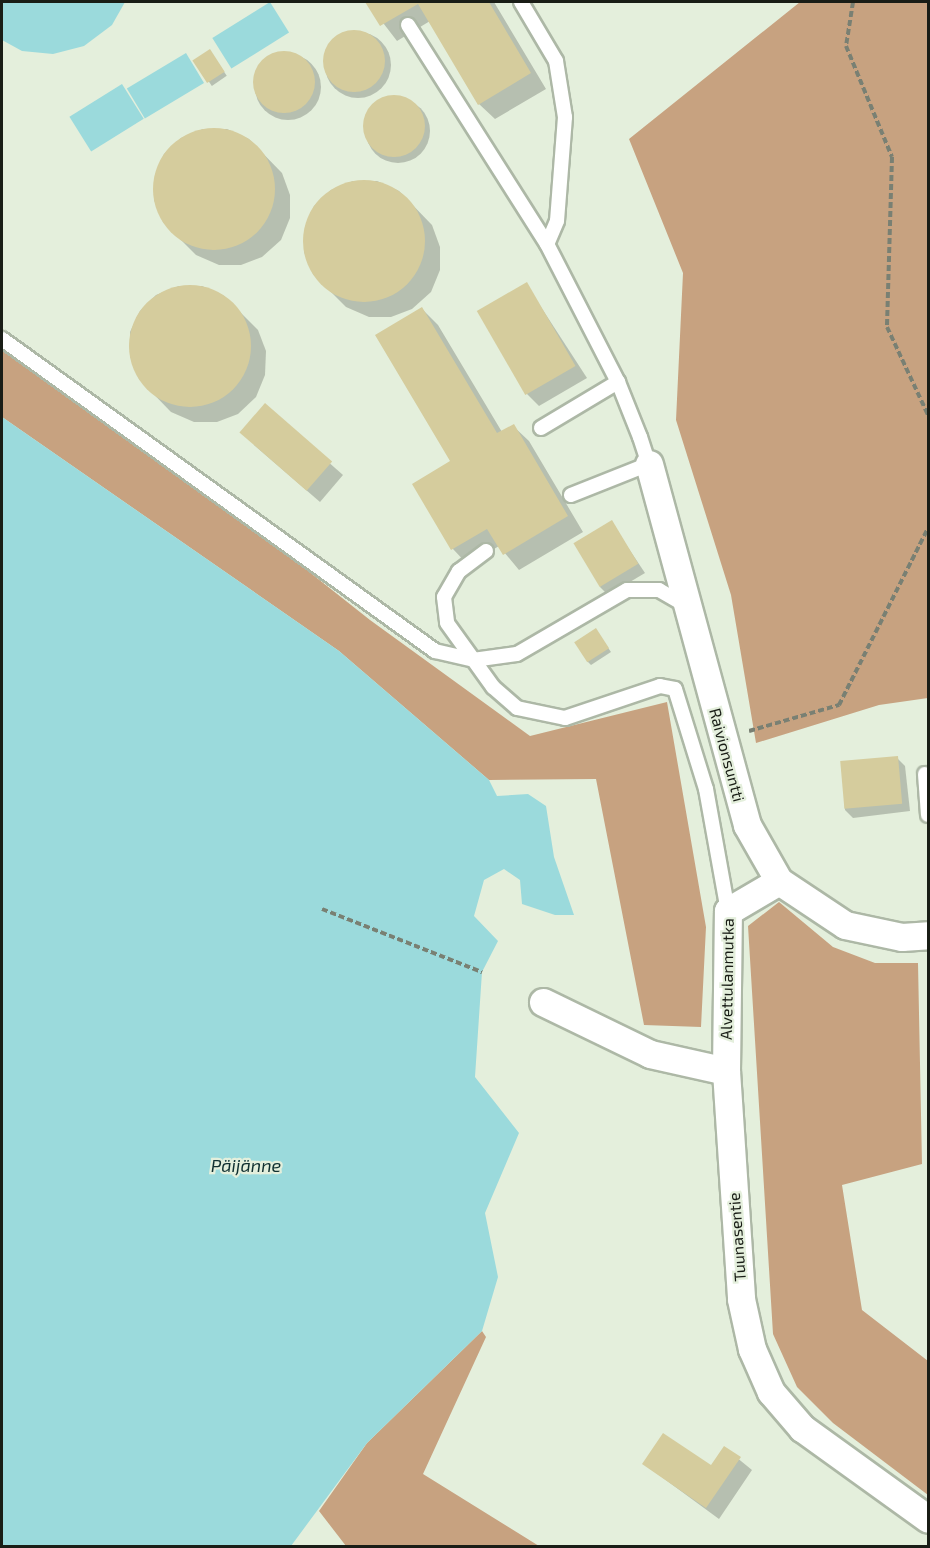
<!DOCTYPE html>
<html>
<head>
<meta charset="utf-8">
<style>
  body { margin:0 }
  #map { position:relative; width:930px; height:1548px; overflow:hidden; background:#e4efdc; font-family:"Exo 2",sans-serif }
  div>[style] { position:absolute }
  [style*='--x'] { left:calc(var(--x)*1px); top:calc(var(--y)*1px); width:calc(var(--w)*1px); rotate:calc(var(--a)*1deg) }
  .forest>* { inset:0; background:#c7a280 }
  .water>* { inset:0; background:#9bdadc; transform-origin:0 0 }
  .shadow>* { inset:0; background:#0003; transform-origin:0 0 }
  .round { border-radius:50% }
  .building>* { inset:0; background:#d5cc9d; transform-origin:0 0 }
  .path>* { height:4px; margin-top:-2px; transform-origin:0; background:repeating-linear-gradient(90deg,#798073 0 6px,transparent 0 9px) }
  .roads { filter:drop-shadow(2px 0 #adb8a6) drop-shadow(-2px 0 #adb8a6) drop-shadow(0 2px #adb8a6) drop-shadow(0 -2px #adb8a6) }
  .service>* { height:14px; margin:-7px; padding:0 7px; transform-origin:7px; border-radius:7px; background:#fff }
  .minor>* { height:27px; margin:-13.5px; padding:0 13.5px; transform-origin:13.5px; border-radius:13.5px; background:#fff }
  span { translate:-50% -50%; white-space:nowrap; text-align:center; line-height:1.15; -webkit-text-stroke:4.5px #e4efdc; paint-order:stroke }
  .street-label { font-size:16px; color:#191d16 }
  .water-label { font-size:18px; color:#103031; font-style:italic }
  .frame { position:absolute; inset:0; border:3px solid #191d16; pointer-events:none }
</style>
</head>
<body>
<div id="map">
  <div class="forest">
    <i style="clip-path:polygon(800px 2px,928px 2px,928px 698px,879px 705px,756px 743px,731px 595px,676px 420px,683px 273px,629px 139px)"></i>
    <i style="clip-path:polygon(2px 329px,370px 620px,530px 736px,667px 702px,706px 927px,701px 1027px,644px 1025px,596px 779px,489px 780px,339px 651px,2px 417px)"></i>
    <i style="clip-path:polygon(779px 902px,833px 947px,875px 963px,918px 963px,922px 1164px,842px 1185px,862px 1310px,928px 1361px,928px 1495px,833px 1423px,797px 1387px,773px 1334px,748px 926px)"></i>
    <i style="clip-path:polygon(482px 1331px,486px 1337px,423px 1474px,539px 1546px,346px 1546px,319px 1511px,367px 1443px)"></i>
  </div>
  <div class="water">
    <i style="clip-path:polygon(2px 2px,125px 2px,112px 25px,84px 46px,53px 54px,22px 51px,2px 40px)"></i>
    <i style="left:270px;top:2px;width:36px;height:68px;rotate:58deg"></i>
    <i style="left:186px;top:53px;width:35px;height:69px;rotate:59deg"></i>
    <i style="left:122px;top:84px;width:41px;height:62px;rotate:58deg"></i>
    <i style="clip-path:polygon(2px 417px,339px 651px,489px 780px,497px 796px,528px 794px,546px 806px,554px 857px,574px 915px,555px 915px,522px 904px,520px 880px,504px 869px,484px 880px,474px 916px,498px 941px,482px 972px,475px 1077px,519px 1133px,485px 1213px,498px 1277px,482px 1331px,367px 1443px,291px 1546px,2px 1546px)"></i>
  </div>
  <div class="shadow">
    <i style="clip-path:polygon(367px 2px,494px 2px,546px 89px,495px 119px,479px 104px,430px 21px,397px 41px)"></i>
    <i class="round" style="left:325px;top:32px;width:66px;height:66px"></i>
    <i style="left:210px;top:51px;width:30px;height:18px;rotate:56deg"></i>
    <i class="round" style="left:255px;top:54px;width:66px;height:66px"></i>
    <i class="round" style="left:366px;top:99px;width:64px;height:64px"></i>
    <i style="clip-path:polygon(203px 129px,227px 129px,249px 139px,282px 173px,290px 195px,290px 218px,281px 240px,262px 257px,241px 265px,219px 265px,196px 255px,163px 222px,154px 200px,155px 175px,164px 154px,181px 138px)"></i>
    <i style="clip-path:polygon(353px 181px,377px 181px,399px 191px,432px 225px,440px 247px,440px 270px,431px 292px,412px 309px,391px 317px,369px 317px,346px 307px,313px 274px,304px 252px,305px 227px,314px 206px,331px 190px)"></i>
    <i style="clip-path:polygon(526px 284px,587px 378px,539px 406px,527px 394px)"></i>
    <i style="clip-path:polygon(179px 286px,202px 286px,224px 296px,258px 330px,266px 351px,265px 375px,256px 397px,238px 414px,217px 422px,194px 422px,171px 412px,139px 379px,130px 356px,130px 332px,140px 311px,156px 295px)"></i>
    <i style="clip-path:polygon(422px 309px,438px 325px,502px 432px,513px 426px,529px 441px,583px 532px,519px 570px,499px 546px,468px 565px,453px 549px,452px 462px)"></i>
    <i style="clip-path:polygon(265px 406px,343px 475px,320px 502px,254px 445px)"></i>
    <i style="clip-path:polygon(611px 522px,645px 573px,608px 595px,600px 587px)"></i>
    <i style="clip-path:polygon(596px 630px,611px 652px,591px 665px,587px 661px)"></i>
    <i style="clip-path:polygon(897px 758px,905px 766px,910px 811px,853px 818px,845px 810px,842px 765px)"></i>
    <i style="clip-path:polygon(725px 1448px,752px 1470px,719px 1519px,644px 1464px,711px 1467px)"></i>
  </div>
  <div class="building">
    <i style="clip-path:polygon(365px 2px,489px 2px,531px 73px,478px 105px,418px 4px,380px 26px)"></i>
    <i class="round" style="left:323px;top:30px;width:62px;height:62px"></i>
    <i style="left:210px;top:49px;width:27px;height:21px;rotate:57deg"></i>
    <i class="round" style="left:253px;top:51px;width:62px;height:62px"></i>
    <i class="round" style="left:363px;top:95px;width:62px;height:62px"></i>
    <i class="round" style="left:153px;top:128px;width:122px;height:122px"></i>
    <i class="round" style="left:303px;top:180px;width:122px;height:122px"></i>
    <i style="left:527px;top:282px;width:97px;height:58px;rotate:60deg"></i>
    <i class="round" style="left:129px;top:285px;width:122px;height:122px"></i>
    <i style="clip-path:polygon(422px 307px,497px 433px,514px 424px,568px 516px,503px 555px,487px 529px,451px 550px,412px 484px,450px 461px,375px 335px)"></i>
    <i style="left:265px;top:403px;width:89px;height:39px;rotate:41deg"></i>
    <i style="left:612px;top:520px;width:51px;height:45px;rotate:59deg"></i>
    <i style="left:596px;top:628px;width:24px;height:26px;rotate:57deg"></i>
    <i style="left:898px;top:756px;width:48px;height:58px;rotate:85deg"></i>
    <i style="clip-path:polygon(663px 1433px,711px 1465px,724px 1446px,741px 1457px,706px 1508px,642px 1464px)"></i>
  </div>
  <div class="path">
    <i style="--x:853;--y:2;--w:45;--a:99"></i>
    <i style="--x:846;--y:46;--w:120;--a:67.5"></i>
    <i style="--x:892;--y:157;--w:170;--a:91.7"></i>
    <i style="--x:887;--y:327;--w:97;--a:65"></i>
    <i style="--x:749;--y:731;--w:94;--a:-16.1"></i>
    <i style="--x:839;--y:705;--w:198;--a:-63.3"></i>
    <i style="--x:322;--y:909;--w:172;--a:21.5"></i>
  </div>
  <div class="roads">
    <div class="service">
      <i style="--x:521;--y:2;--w:69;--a:59.3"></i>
      <i style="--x:556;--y:61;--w:57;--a:80.9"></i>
      <i style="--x:565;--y:117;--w:104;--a:94.4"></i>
      <i style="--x:557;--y:221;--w:25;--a:113"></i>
      <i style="--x:408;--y:25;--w:259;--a:57.6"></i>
      <i style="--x:547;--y:244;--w:155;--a:62.8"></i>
      <i style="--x:618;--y:382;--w:59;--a:68.2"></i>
      <i style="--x:640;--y:437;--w:28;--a:72"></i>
      <i style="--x:649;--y:464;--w:84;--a:158.3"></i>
      <i style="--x:2;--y:339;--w:534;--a:35.77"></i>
      <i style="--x:435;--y:651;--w:39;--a:13"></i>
      <i style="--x:473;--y:660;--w:44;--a:-7.8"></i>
      <i style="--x:517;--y:654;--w:127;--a:-30.2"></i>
      <i style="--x:627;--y:590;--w:32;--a:0"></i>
      <i style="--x:659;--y:590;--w:30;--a:30"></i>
      <i style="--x:541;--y:428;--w:90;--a:-30.9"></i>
      <i style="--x:486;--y:551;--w:34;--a:143"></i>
      <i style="--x:459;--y:571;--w:30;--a:120"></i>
      <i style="--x:444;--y:597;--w:26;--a:83"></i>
      <i style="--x:447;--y:623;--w:79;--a:54.3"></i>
      <i style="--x:493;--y:687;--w:32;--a:41"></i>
      <i style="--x:517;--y:708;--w:49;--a:11.8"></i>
      <i style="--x:565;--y:718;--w:100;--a:-18.6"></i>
      <i style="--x:660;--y:686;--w:15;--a:11"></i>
      <i style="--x:675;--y:689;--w:105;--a:72.8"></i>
      <i style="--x:706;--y:789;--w:124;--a:79.8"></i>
      <i style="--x:925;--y:774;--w:41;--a:85.8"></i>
    </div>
    <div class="minor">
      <i style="--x:649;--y:464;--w:374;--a:74.8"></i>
      <i style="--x:747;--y:825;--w:64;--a:60.3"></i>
      <i style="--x:779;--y:881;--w:79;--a:33.7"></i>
      <i style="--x:845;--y:925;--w:58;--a:11.9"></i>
      <i style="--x:902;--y:937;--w:26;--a:-4"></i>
      <i style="--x:543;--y:1002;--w:119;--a:25.9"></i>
      <i style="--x:650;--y:1054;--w:78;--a:12.6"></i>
      <i style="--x:726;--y:1071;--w:228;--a:86.2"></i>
      <i style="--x:741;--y:1299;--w:51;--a:77.6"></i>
      <i style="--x:752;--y:1349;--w:47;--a:66.2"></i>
      <i style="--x:771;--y:1392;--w:48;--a:49.3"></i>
      <i style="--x:802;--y:1428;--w:155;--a:35.8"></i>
      <i style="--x:726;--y:1071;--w:160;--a:-89.3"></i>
      <i style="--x:728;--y:911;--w:59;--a:-30.5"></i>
    </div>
  </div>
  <div class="street-label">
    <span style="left:727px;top:755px;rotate:75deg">Raivionsuntti</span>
    <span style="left:727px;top:979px;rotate:-89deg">Alvettulanmutka</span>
    <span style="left:737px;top:1237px;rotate:-94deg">Tuunasentie</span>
  </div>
  <div class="water-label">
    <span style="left:246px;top:1165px">Päijänne</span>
  </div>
  <div class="frame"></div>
</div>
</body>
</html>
